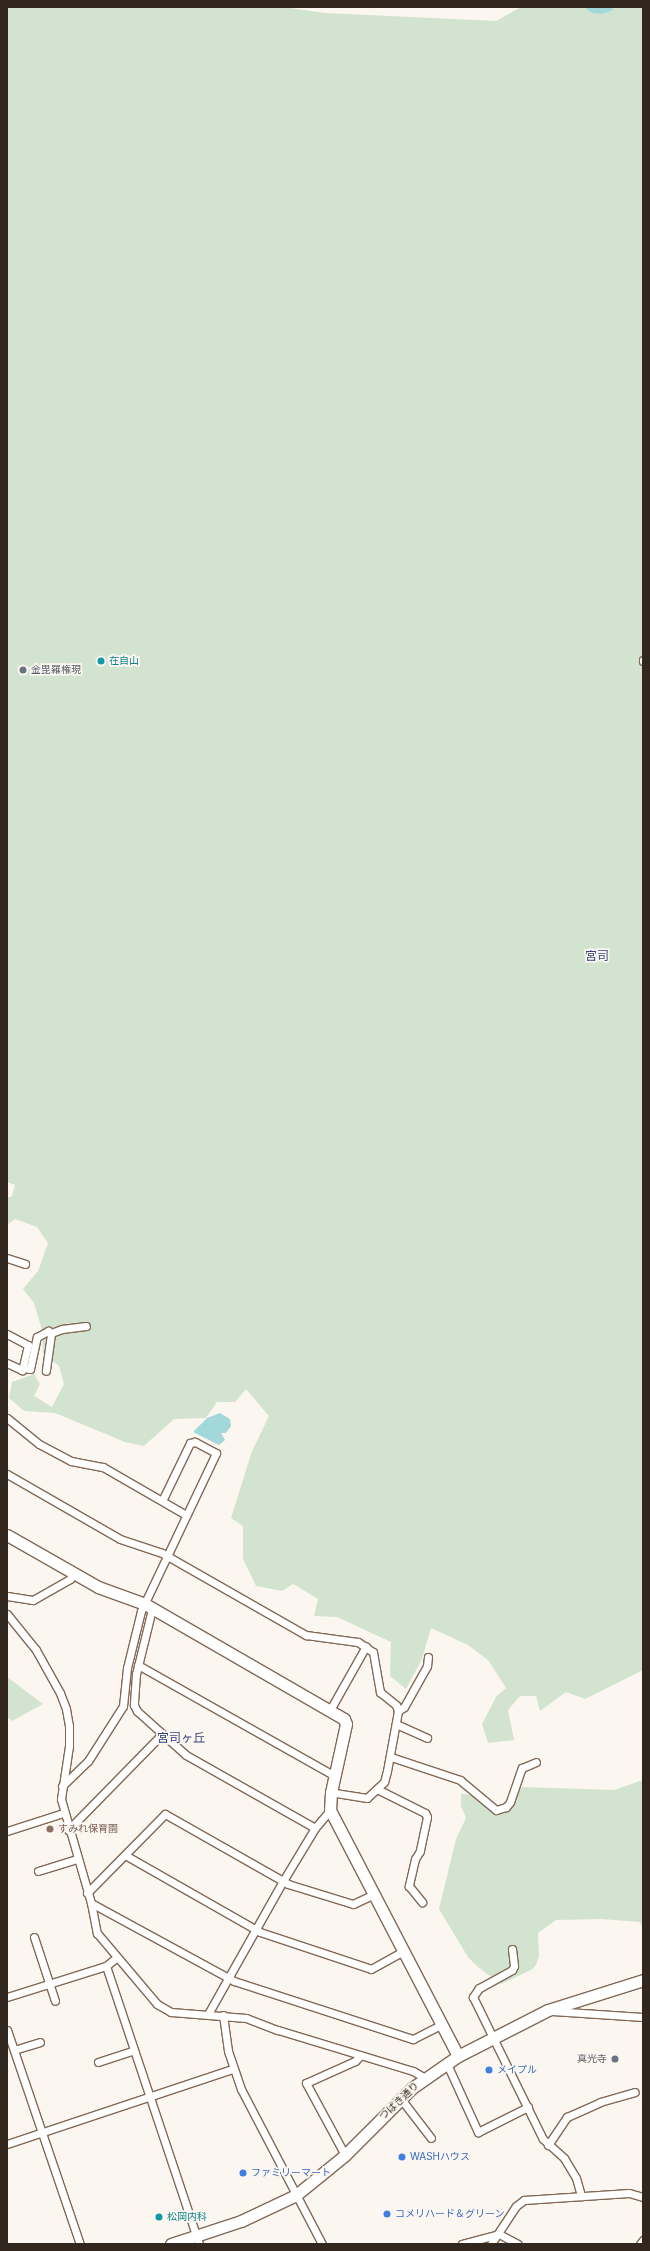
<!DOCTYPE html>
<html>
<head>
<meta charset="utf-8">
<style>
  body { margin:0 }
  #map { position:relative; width:650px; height:2251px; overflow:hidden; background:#fcf6f1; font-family:Inter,"Noto Sans JP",sans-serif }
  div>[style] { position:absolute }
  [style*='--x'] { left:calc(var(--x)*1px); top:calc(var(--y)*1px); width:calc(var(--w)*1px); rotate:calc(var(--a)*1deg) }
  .green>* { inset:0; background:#d2e4cf }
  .water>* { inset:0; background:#a2d8d9 }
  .roads { filter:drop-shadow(1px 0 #836955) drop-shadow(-1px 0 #836955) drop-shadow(0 1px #836955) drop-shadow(0 -1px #836955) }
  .street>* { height:7px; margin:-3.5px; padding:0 3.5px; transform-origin:3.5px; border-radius:3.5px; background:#fff }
  .secondary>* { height:11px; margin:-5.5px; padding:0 5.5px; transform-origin:5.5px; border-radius:5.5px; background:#fff }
  .dots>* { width:11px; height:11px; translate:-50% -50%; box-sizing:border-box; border:2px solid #fcf6f1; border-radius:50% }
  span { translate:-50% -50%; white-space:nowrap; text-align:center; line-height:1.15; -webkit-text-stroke:3.5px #fcf6f1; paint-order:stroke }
  .culture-label { font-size:10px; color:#0d838f }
  .left { translate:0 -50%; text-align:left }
  .worship-label { font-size:10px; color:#5b616d }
  .right { translate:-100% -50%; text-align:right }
  .education-label { font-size:10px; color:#785e54 }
  .shop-label { font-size:10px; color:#366cbe }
  .street-label { font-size:10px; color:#32271f }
  .quarter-label { font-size:12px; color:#36447f }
  .frame { position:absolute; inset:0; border:8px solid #32271f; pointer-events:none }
</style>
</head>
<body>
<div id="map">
  <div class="green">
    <i style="clip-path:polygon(7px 7px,283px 7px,325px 13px,496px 21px,521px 7px,643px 7px,643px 1670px,585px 1699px,566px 1692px,540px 1711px,536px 1696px,520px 1696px,508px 1710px,514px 1740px,488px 1743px,482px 1724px,496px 1697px,506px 1688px,488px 1660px,468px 1645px,431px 1628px,422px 1659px,406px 1689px,390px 1676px,391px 1642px,337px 1617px,314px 1616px,318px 1599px,293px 1584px,282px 1591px,256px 1586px,243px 1559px,243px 1526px,231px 1518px,252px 1451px,269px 1416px,246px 1389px,235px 1402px,217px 1402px,206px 1418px,174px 1419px,144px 1446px,125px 1442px,55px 1413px,24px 1411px,9px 1398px,12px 1382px,34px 1374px,40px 1384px,34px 1396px,52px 1407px,64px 1384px,59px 1366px,43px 1353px,42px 1330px,34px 1303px,23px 1289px,38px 1271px,48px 1243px,37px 1227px,15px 1219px,7px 1225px,7px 1198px,12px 1196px,15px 1185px,7px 1182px)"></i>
    <i style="clip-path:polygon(7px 1677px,43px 1704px,12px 1721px,7px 1717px)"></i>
    <i style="clip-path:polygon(643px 1780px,643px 1928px,640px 1922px,601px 1919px,556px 1920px,538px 1933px,539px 1956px,536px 1965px,531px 1970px,501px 1984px,479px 1968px,468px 1957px,439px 1909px,456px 1839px,466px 1818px,461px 1806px,461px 1794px,476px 1795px,490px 1808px,504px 1814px,522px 1787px,614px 1790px)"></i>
  </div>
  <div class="water">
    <i style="clip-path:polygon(584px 7px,612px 7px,613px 10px,602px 14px,592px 13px)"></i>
    <i style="clip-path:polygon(220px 1413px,230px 1419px,231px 1426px,226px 1433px,221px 1433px,225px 1440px,219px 1445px,193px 1432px,207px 1418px)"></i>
  </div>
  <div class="roads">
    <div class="street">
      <i style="--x:643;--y:660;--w:1;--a:90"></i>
      <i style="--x:7;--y:1258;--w:19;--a:18"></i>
      <i style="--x:51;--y:1333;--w:12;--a:-20"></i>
      <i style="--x:62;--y:1329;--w:24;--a:-7"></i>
      <i style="--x:7;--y:1334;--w:24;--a:28"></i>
      <i style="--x:28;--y:1345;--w:26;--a:103"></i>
      <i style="--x:22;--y:1370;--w:17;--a:-155"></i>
      <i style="--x:24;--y:1368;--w:6;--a:9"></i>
      <i style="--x:30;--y:1369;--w:33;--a:-78"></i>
      <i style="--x:37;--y:1337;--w:13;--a:-29"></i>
      <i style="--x:48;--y:1331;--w:4;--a:45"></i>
      <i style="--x:51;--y:1334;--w:37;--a:98"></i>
      <i style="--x:7;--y:1418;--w:41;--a:39.1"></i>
      <i style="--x:39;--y:1444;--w:36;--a:28"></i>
      <i style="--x:71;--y:1461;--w:33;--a:11"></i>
      <i style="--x:103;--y:1467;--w:96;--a:30"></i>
      <i style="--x:7;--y:1474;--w:130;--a:29.9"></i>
      <i style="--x:120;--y:1539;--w:44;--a:18.4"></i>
      <i style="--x:162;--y:1553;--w:166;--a:29.7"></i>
      <i style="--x:306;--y:1635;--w:52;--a:7.7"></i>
      <i style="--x:358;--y:1642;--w:18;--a:34"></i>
      <i style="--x:373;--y:1652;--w:41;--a:80.1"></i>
      <i style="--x:380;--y:1692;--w:21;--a:39"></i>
      <i style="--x:396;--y:1705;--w:6;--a:72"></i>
      <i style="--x:398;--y:1711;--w:61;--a:100.4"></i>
      <i style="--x:387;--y:1771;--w:11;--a:105"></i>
      <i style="--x:384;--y:1782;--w:23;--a:137"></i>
      <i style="--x:367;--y:1798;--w:36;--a:-171"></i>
      <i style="--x:7;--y:1596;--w:26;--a:9"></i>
      <i style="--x:33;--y:1600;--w:43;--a:-29.6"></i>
      <i style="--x:70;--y:1579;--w:7;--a:-63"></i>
      <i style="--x:152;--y:1609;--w:67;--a:103.8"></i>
      <i style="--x:136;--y:1674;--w:31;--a:94"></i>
      <i style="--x:134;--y:1705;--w:7;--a:63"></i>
      <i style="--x:137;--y:1711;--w:66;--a:41.9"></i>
      <i style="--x:186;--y:1755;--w:148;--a:29.5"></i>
      <i style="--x:7;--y:1614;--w:46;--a:51.1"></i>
      <i style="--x:36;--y:1650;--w:49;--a:60.8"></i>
      <i style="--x:60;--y:1693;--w:17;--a:69"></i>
      <i style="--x:66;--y:1709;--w:17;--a:80"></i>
      <i style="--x:69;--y:1726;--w:20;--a:90"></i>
      <i style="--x:69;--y:1746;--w:54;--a:98.6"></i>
      <i style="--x:61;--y:1799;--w:108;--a:73.9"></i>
      <i style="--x:91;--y:1903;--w:31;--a:79"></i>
      <i style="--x:97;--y:1933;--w:93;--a:49.8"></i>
      <i style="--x:157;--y:2004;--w:16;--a:30"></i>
      <i style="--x:171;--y:2012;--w:75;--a:4.6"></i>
      <i style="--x:246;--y:2018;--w:34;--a:21"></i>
      <i style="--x:278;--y:2030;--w:141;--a:16.9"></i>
      <i style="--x:413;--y:2071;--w:14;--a:30"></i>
      <i style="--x:138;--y:1665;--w:226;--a:29.4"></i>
      <i style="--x:330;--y:1710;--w:73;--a:-60.6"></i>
      <i style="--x:398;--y:1711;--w:7;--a:-34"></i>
      <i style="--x:404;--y:1707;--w:47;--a:-60.7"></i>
      <i style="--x:427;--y:1666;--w:9;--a:-84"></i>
      <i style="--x:396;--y:1724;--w:34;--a:24"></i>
      <i style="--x:391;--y:1757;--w:73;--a:18.4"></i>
      <i style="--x:460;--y:1780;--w:47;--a:39.8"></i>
      <i style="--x:496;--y:1810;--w:10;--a:-17"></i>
      <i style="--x:506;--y:1807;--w:6;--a:-51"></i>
      <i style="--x:510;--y:1802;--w:36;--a:-71"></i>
      <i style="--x:522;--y:1768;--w:15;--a:-23"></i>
      <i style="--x:62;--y:1786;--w:36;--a:-44"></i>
      <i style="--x:88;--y:1761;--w:65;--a:-57.5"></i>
      <i style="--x:123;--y:1706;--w:38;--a:-84"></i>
      <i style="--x:127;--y:1668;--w:59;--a:-76.2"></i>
      <i style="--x:141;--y:1611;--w:175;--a:-64.6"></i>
      <i style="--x:216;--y:1453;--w:24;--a:-152"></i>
      <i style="--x:195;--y:1442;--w:5;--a:169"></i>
      <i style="--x:190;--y:1443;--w:64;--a:115.8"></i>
      <i style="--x:377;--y:1789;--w:54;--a:26.6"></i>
      <i style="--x:425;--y:1813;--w:4;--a:63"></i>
      <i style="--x:427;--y:1817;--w:35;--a:102"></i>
      <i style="--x:420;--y:1851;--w:9;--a:122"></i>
      <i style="--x:415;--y:1859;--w:28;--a:103"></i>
      <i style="--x:409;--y:1886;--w:21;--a:51"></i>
      <i style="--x:68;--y:1830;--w:133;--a:-45.6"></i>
      <i style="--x:7;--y:1831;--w:59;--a:-17.8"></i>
      <i style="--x:125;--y:1855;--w:155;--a:29.7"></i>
      <i style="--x:260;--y:1932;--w:117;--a:18.4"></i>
      <i style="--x:371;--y:1969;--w:38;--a:-29"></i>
      <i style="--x:38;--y:1871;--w:41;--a:-17.1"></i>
      <i style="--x:87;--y:1893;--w:111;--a:-45.4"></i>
      <i style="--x:165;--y:1814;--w:142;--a:29.6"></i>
      <i style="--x:288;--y:1884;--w:68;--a:17.1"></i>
      <i style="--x:353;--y:1904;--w:23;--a:-25"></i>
      <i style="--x:91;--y:1903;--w:163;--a:28.6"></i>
      <i style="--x:234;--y:1981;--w:188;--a:18"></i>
      <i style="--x:413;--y:2039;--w:33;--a:-27"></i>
      <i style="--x:34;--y:1937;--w:67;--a:71.8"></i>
      <i style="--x:512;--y:1949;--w:17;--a:83"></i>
      <i style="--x:514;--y:1966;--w:4;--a:117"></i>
      <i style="--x:512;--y:1970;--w:38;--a:151"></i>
      <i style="--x:479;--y:1988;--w:11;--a:124"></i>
      <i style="--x:473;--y:1997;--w:158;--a:63.8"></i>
      <i style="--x:543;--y:2139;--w:28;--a:42"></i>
      <i style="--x:564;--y:2158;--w:23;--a:59"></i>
      <i style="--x:576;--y:2178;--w:19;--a:74"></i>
      <i style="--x:106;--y:1966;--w:293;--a:71.5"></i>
      <i style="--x:7;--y:1997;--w:104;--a:-17.4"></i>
      <i style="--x:106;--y:1966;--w:13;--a:-39"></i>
      <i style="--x:552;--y:2011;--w:91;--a:3.8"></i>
      <i style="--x:208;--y:2014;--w:153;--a:-60.6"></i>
      <i style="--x:283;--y:1881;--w:62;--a:-58.9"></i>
      <i style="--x:315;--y:1828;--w:23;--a:-50"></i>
      <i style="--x:223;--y:2015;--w:36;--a:82"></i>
      <i style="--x:228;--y:2051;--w:40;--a:71.1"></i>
      <i style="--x:241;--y:2089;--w:175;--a:62.4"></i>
      <i style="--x:7;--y:2030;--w:226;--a:71.2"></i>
      <i style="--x:14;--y:2050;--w:27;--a:-17"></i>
      <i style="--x:98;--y:2062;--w:38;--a:-18"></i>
      <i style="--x:447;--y:2064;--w:75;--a:65.5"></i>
      <i style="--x:478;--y:2132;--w:56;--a:-26.6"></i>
      <i style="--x:401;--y:2099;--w:49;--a:52.4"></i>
      <i style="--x:7;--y:2144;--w:237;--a:-18.4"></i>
      <i style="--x:548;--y:2145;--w:34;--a:-56"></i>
      <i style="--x:567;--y:2117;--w:36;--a:-24"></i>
      <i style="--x:600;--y:2102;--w:36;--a:-16"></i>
      <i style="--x:345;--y:2155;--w:82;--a:-118.4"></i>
      <i style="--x:306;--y:2083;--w:54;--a:-24.2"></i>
      <i style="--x:355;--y:2061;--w:8;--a:-45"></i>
      <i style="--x:462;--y:2244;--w:38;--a:-15"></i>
      <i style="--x:499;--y:2234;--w:21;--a:28"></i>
      <i style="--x:491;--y:2244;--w:45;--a:-56.7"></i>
      <i style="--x:516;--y:2206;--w:10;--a:-37"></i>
      <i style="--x:524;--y:2200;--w:105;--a:-3.8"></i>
      <i style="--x:629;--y:2193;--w:15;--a:16"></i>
      <i style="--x:640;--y:2244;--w:5;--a:-53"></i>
    </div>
    <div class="secondary">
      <i style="--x:7;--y:1535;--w:105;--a:29.7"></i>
      <i style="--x:98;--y:1587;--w:50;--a:19.9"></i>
      <i style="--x:145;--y:1604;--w:230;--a:30"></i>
      <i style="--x:344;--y:1719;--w:5;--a:68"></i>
      <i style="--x:346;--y:1724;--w:70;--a:102.4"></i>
      <i style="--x:331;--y:1792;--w:18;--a:93"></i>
      <i style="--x:330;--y:1810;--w:277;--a:62.5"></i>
      <i style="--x:171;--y:2244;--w:74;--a:-18.2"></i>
      <i style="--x:241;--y:2221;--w:61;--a:-25.3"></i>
      <i style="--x:296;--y:2195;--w:63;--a:-39.2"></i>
      <i style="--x:345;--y:2155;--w:95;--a:-45"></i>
      <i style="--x:412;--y:2088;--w:56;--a:-34.8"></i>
      <i style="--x:458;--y:2056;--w:101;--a:-27.1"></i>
      <i style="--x:548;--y:2010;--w:100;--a:-17.5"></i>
    </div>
  </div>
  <div class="dots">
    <i style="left:101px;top:661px;background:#0f9aa8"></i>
    <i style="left:23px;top:670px;background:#6b7280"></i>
    <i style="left:50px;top:1829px;background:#8d6e63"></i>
    <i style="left:615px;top:2059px;background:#6b7280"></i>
    <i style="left:489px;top:2070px;background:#3f7fe0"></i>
    <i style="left:402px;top:2157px;background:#3f7fe0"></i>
    <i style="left:243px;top:2173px;background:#3f7fe0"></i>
    <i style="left:387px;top:2214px;background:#3f7fe0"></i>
    <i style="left:159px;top:2217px;background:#0f9aa8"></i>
  </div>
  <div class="culture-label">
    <span class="left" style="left:109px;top:661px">在自山</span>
    <span class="left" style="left:167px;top:2217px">松岡内科</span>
  </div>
  <div class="worship-label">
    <span class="left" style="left:31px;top:670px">金毘羅権現</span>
    <span class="right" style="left:607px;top:2059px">真光寺</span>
  </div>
  <div class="education-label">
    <span class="left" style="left:58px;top:1829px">すみれ保育園</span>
  </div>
  <div class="shop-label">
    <span class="left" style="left:497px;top:2070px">メイプル</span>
    <span class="left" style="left:410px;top:2157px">WASHハウス</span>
    <span class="left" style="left:251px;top:2173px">ファミリーマート</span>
    <span class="left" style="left:395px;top:2214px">コメリハード＆グリーン</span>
  </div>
  <div class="street-label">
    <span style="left:399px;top:2101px;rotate:-43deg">つばき通り</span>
  </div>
  <div class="quarter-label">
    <span style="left:597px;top:956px">宮司</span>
    <span style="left:181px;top:1738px">宮司ヶ丘</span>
  </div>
  <div class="frame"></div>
</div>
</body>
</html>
